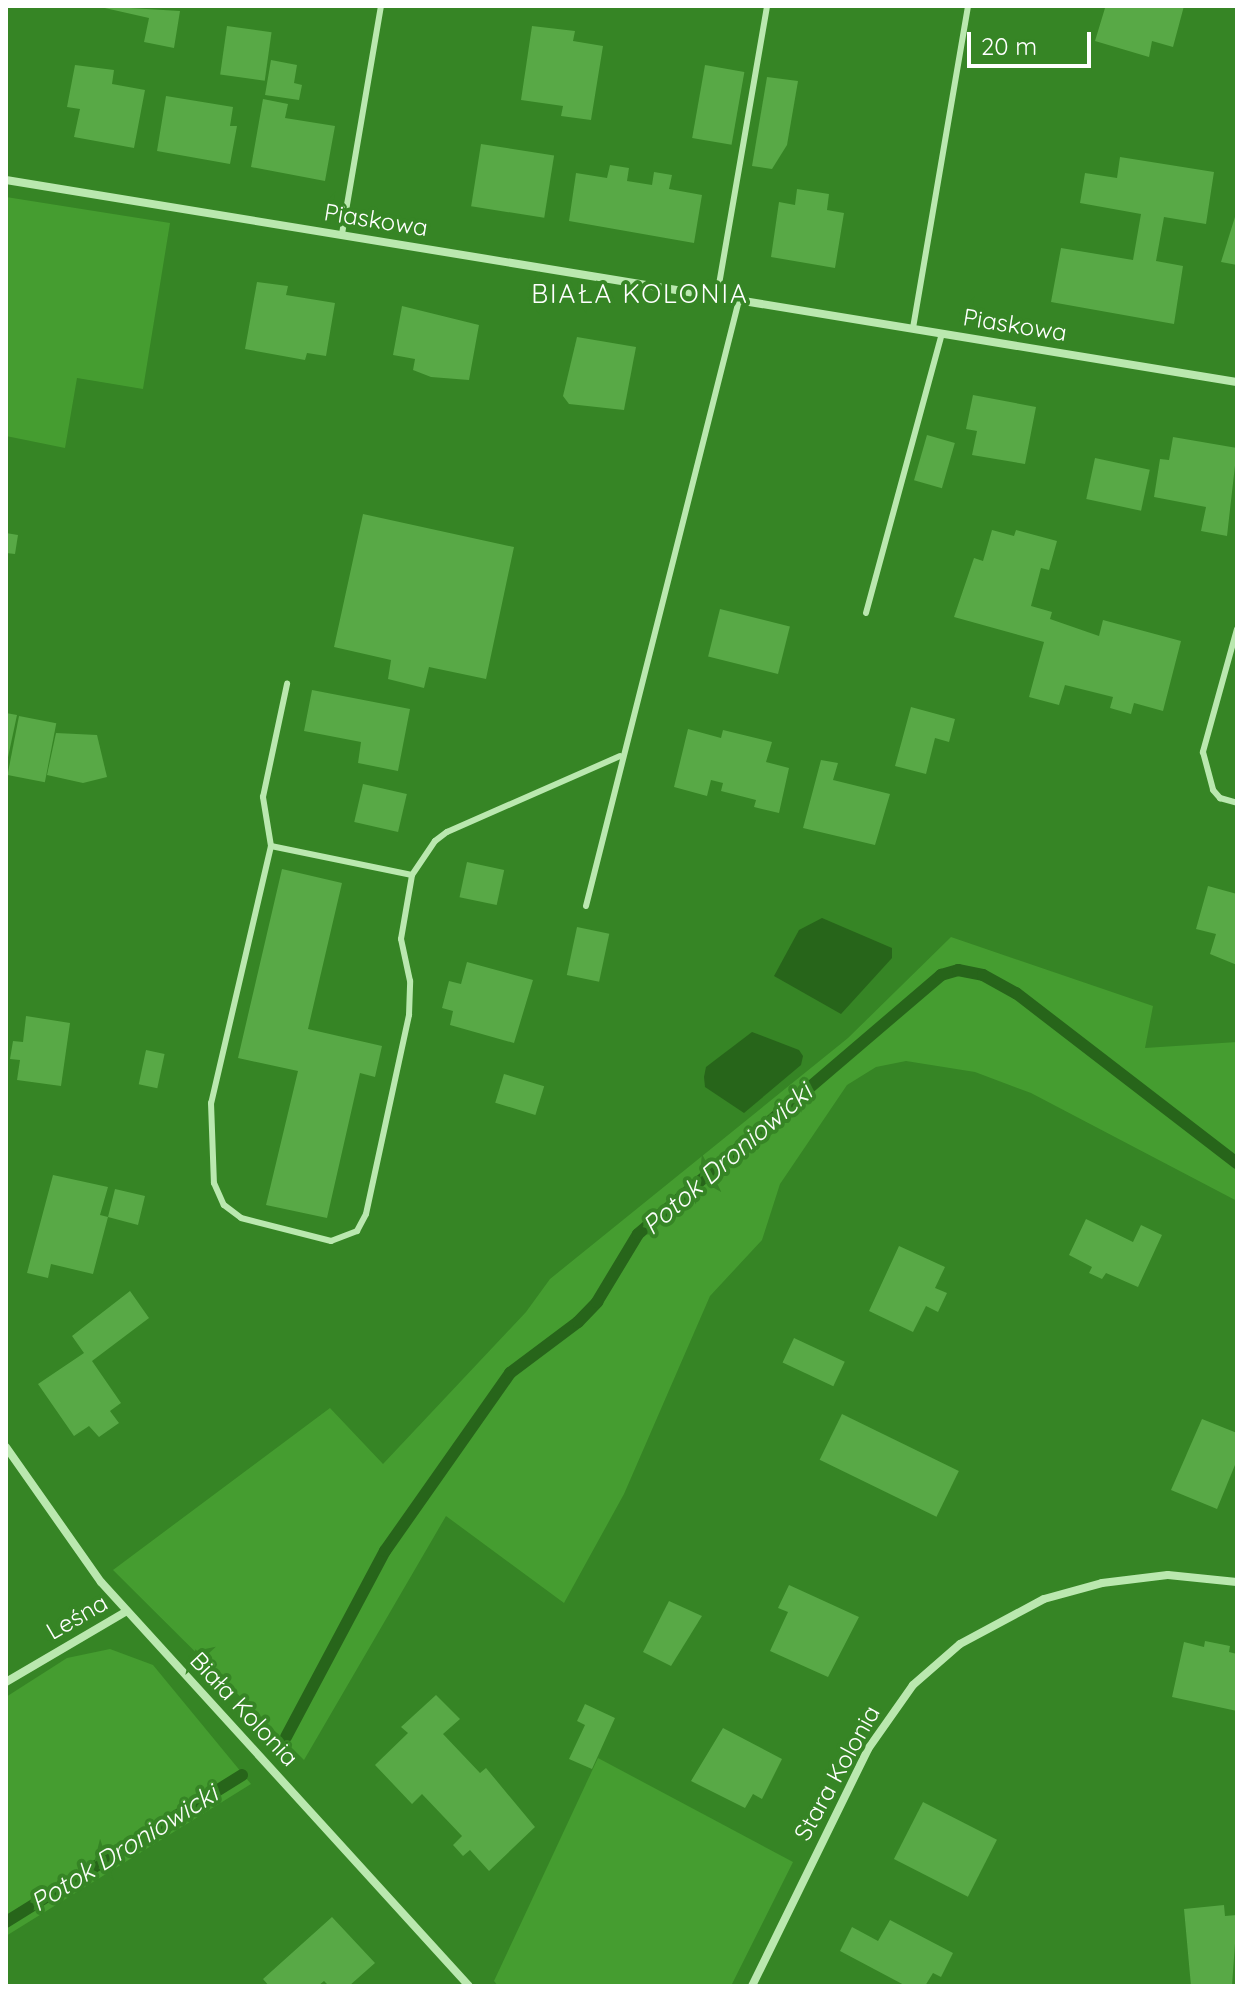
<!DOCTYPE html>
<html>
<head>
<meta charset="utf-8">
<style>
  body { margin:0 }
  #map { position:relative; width:1243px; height:1992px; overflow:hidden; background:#368525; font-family:Quicksand,sans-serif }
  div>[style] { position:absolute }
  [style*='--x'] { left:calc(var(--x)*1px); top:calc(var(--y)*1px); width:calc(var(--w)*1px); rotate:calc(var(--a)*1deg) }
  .green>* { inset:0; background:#459d30 }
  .water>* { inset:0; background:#27651a }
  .stream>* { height:12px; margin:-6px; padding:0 6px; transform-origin:6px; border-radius:6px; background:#27651a }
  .building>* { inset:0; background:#58a946; transform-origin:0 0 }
  .service>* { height:6px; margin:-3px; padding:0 3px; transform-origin:3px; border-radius:3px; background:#bae8af }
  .minor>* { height:8px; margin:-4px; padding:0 4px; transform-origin:4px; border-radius:4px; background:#bae8af }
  span { translate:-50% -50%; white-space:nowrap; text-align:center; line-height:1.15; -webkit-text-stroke:8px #368525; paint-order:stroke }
  .street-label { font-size:24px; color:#fff }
  .neighbourhood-label { font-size:26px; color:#fff; letter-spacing:2px }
  .water-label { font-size:26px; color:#f9fdf8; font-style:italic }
  .frame { position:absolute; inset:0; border:8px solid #fff; pointer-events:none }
  .scale { position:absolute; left:967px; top:32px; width:124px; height:36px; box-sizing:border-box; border:4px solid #fff; border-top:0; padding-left:10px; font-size:24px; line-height:28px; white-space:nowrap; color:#fff; -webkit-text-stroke:6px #368525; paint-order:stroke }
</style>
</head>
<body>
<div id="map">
  <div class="green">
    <i style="clip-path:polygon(6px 197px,170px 223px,143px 389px,77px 378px,65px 448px,6px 436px)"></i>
    <i style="clip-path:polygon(951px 937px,1153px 1006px,1145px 1048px,1237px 1042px,1237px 1201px,1031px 1093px,975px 1072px,906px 1061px,876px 1067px,847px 1085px,780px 1184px,762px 1240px,710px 1296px,624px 1494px,564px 1603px,446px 1516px,304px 1760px,113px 1570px,330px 1408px,383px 1464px,526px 1312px,550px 1279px,848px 1038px)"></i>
    <i style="clip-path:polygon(110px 1649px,153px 1665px,251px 1784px,6px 1936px,6px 1697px,67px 1658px)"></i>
    <i style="clip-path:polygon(598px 1758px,793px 1862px,731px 1986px,498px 1986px,494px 1981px)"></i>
  </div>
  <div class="water">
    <i style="clip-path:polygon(822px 918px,892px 948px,892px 958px,841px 1014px,774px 976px,799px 930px)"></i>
    <i style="clip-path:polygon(752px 1032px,799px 1050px,803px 1056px,801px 1065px,744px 1113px,705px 1087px,704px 1077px,706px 1067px)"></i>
  </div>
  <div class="stream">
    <i style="--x:286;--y:1737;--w:211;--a:-62"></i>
    <i style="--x:385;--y:1551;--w:218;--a:-54.9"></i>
    <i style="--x:510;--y:1373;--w:85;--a:-36.9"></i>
    <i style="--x:578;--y:1322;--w:28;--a:-46"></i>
    <i style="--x:597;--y:1302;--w:79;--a:-58.9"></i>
    <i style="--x:638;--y:1234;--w:399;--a:-40.5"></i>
    <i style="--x:941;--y:975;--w:18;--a:-16"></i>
    <i style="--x:958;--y:970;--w:25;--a:11"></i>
    <i style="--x:983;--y:975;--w:38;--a:29"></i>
    <i style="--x:1016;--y:993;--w:279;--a:37.6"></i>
    <i style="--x:6;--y:1922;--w:278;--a:-31.9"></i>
  </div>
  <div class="building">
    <i style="clip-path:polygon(96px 6px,180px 11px,174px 48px,144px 42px,149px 18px)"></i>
    <i style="clip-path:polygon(1184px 6px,1173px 47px,1152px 41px,1149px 57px,1095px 41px,1105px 8px)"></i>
    <i style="left:227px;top:26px;width:45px;height:49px;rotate:8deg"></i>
    <i style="clip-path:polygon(532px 26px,575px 31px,573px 41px,603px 46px,591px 120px,561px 116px,563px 106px,521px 100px)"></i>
    <i style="clip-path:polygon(271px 60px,297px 65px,294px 83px,302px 85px,299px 100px,265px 95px)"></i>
    <i style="clip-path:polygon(75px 65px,114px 70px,112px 84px,145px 90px,134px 148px,74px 137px,80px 109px,67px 107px)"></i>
    <i style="left:705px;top:65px;width:40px;height:74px;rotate:10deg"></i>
    <i style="clip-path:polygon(767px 77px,798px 81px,787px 145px,772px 169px,752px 166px)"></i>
    <i style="clip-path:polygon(166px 96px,233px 107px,230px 126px,237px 126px,230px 164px,157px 151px)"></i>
    <i style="clip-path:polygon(263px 99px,288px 104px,285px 118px,335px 126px,325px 181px,251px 167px)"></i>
    <i style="left:481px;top:144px;width:74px;height:63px;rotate:9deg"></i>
    <i style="clip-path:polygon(1120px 157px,1214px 172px,1206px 224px,1164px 217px,1156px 261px,1183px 266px,1174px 324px,1051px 302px,1061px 248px,1133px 260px,1141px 214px,1080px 203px,1085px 173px,1117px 178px)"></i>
    <i style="clip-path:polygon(610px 165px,629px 168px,627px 181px,652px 185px,654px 172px,672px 175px,669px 189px,702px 195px,694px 243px,569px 221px,576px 173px,607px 178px)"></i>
    <i style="clip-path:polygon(797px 189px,829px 194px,827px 210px,844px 213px,835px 268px,771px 257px,779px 202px,795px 205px)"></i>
    <i style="clip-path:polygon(1235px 217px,1237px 217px,1237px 265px,1221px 262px)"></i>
    <i style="clip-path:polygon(257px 282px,288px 286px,286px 295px,335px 303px,326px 356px,307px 353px,305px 360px,245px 349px)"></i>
    <i style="clip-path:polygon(402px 306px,479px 325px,469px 380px,431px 377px,413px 370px,415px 359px,393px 355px)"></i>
    <i style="clip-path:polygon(577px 337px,636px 347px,624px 410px,569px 404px,563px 396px)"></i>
    <i style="clip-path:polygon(973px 395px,1036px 407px,1025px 464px,972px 455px,977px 431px,966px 429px)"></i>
    <i style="left:927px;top:435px;width:29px;height:47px;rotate:16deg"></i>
    <i style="clip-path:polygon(1173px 437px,1237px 448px,1227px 536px,1201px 531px,1206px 507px,1154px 497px,1160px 459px,1169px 460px)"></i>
    <i style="left:1095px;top:458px;width:56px;height:42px;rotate:12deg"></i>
    <i style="clip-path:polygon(363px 514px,514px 547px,486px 679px,429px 667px,424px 688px,388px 679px,391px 660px,334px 647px)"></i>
    <i style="clip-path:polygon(992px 530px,1014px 536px,1016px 530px,1057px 541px,1049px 570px,1041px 568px,1031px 606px,1052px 612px,1050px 619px,1099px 636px,1103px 620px,1181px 641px,1163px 711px,1134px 703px,1131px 714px,1110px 708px,1113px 697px,1065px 685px,1059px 705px,1029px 697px,1044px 642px,954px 617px,974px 558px,983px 561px)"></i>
    <i style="clip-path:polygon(6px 533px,18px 535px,15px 554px,6px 553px)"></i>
    <i style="left:720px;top:609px;width:72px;height:49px;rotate:14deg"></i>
    <i style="clip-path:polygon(312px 690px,410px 709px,398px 771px,358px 763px,361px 742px,304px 731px)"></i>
    <i style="clip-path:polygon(911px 707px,955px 719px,949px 742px,935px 738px,926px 774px,895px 766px)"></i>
    <i style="clip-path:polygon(6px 713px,17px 715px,7px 762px,6px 761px)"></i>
    <i style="left:19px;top:716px;width:38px;height:60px;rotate:11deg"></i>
    <i style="clip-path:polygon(688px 729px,721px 738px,723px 730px,772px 742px,766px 762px,789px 768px,779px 813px,754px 807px,756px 800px,721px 791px,723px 783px,711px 780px,707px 796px,674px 787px)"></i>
    <i style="clip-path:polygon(56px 733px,97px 735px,107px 777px,83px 783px,47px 775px)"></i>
    <i style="clip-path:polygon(821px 760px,838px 763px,833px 780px,890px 794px,875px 845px,803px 828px)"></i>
    <i style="left:363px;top:784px;width:45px;height:39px;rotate:13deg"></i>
    <i style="left:467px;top:862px;width:38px;height:36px;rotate:12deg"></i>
    <i style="clip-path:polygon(282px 869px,342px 883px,308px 1029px,382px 1046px,375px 1077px,360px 1073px,327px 1218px,266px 1205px,298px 1071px,238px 1058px)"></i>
    <i style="clip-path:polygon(1208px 886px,1237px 894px,1237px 965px,1210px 954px,1216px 934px,1196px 929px)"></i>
    <i style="left:577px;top:927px;width:33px;height:49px;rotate:12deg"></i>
    <i style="clip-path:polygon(467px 962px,533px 980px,514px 1043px,450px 1025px,453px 1011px,442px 1008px,449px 981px,461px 984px)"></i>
    <i style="clip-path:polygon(26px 1016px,70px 1023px,61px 1086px,17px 1080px,20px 1060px,10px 1059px,13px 1041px,23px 1042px)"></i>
    <i style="left:146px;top:1050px;width:19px;height:35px;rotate:12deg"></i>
    <i style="left:504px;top:1074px;width:42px;height:30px;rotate:17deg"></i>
    <i style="clip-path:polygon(53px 1175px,108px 1187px,100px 1215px,108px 1217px,115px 1189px,145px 1196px,138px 1225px,108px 1217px,93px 1274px,51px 1264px,48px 1278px,27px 1273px)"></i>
    <i style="clip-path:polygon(1086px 1219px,1133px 1242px,1141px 1225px,1162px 1235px,1138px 1287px,1106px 1273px,1102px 1279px,1089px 1273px,1092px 1267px,1069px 1255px)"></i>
    <i style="clip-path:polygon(899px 1246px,945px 1267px,935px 1288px,947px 1293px,938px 1312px,926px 1306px,913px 1332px,869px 1311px)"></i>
    <i style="clip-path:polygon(130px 1291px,149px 1318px,92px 1361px,121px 1403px,110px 1411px,119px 1423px,99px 1437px,89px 1426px,74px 1436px,38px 1384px,84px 1353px,72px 1336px)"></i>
    <i style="left:794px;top:1338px;width:56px;height:27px;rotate:25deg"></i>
    <i style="left:842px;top:1414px;width:130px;height:51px;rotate:26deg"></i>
    <i style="clip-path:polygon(1202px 1419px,1237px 1433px,1237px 1460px,1217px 1509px,1171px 1490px)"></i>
    <i style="clip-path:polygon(789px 1585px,859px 1617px,828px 1677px,770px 1651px,788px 1612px,778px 1608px)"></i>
    <i style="clip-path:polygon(669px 1601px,702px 1616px,671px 1666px,643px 1652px)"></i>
    <i style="clip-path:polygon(1205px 1641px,1230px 1646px,1229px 1652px,1237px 1654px,1237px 1711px,1172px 1697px,1184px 1642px,1204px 1647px)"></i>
    <i style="clip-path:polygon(436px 1695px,460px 1719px,443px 1734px,480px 1773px,486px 1768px,535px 1827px,489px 1871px,470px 1850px,463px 1856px,453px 1845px,462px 1836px,422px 1794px,412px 1804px,375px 1765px,408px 1733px,401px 1727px)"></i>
    <i style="clip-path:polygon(585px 1704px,615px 1718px,592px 1769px,569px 1759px,585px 1725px,577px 1721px)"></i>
    <i style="clip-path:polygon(723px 1728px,782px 1759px,762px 1799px,753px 1794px,745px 1808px,691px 1781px)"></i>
    <i style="left:923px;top:1802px;width:83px;height:64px;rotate:27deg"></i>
    <i style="clip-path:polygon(1224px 1905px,1225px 1916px,1237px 1915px,1232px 1986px,1191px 1986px,1184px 1909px)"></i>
    <i style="clip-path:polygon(332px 1917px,375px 1963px,349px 1986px,329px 1986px,324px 1981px,318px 1986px,269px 1986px,263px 1979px)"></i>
    <i style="clip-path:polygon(890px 1920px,953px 1953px,941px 1977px,933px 1973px,925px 1986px,906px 1986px,840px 1951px,852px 1927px,878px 1941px)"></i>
  </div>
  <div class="service">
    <i style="--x:342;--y:234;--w:231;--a:-80.3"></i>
    <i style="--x:717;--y:296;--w:294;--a:-80.2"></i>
    <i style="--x:913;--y:328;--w:327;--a:-80.3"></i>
    <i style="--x:866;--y:613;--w:290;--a:-74.8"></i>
    <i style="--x:1237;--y:629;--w:128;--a:105.5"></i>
    <i style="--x:1203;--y:752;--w:39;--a:75"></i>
    <i style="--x:1213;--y:790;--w:11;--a:49"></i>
    <i style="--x:1220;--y:798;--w:18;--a:16"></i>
    <i style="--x:271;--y:846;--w:50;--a:-99.3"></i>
    <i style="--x:263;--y:797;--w:116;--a:-78"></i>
    <i style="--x:412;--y:875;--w:144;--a:-168.4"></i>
    <i style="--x:271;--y:846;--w:264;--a:103.1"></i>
    <i style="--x:211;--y:1103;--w:80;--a:87.9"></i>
    <i style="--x:214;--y:1183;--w:24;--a:66"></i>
    <i style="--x:224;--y:1205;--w:21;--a:37"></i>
    <i style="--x:241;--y:1218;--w:93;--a:14.3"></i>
    <i style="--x:331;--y:1241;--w:28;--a:-21"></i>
    <i style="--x:357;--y:1231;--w:19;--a:-62"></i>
    <i style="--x:366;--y:1214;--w:204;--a:-77.8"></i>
    <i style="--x:409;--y:1015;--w:34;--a:-88"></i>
    <i style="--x:410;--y:981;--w:43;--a:-102.1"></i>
    <i style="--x:401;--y:939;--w:65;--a:-80.2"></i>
    <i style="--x:412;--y:875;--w:41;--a:-55.9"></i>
    <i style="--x:435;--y:841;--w:15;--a:-37"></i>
    <i style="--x:447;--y:832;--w:189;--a:-23.7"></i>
    <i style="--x:586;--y:906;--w:625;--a:-75.83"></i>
  </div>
  <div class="minor">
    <i style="--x:6;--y:180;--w:1247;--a:9.32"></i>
    <i style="--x:6;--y:1447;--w:165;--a:54.9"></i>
    <i style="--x:101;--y:1582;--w:546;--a:47.67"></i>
    <i style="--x:6;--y:1682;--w:140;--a:-30.4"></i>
    <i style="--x:752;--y:1986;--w:264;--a:-63.9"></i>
    <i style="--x:868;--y:1749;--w:78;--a:-54.9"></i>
    <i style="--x:913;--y:1685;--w:62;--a:-41.1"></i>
    <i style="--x:960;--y:1644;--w:95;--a:-28.2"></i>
    <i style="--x:1044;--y:1599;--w:60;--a:-15.4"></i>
    <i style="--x:1102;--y:1583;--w:66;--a:-6.9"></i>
    <i style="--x:1168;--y:1575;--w:69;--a:5.8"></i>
  </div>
  <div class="street-label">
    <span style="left:376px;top:220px;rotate:9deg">Piaskowa</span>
    <span style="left:1015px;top:325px;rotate:9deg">Piaskowa</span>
    <span style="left:77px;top:1617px;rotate:-30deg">Leśna</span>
    <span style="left:244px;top:1709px;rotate:47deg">Biała Kolonia</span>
    <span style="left:837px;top:1773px;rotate:-61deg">Stara Kolonia</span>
  </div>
  <div class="neighbourhood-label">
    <span style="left:640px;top:294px">BIAŁA KOLONIA</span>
  </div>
  <div class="water-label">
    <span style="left:727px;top:1159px;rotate:-41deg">Potok Droniowicki</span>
    <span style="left:124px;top:1848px;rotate:-32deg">Potok Droniowicki</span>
  </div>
  <div class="frame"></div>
  <div class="scale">20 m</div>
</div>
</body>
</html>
